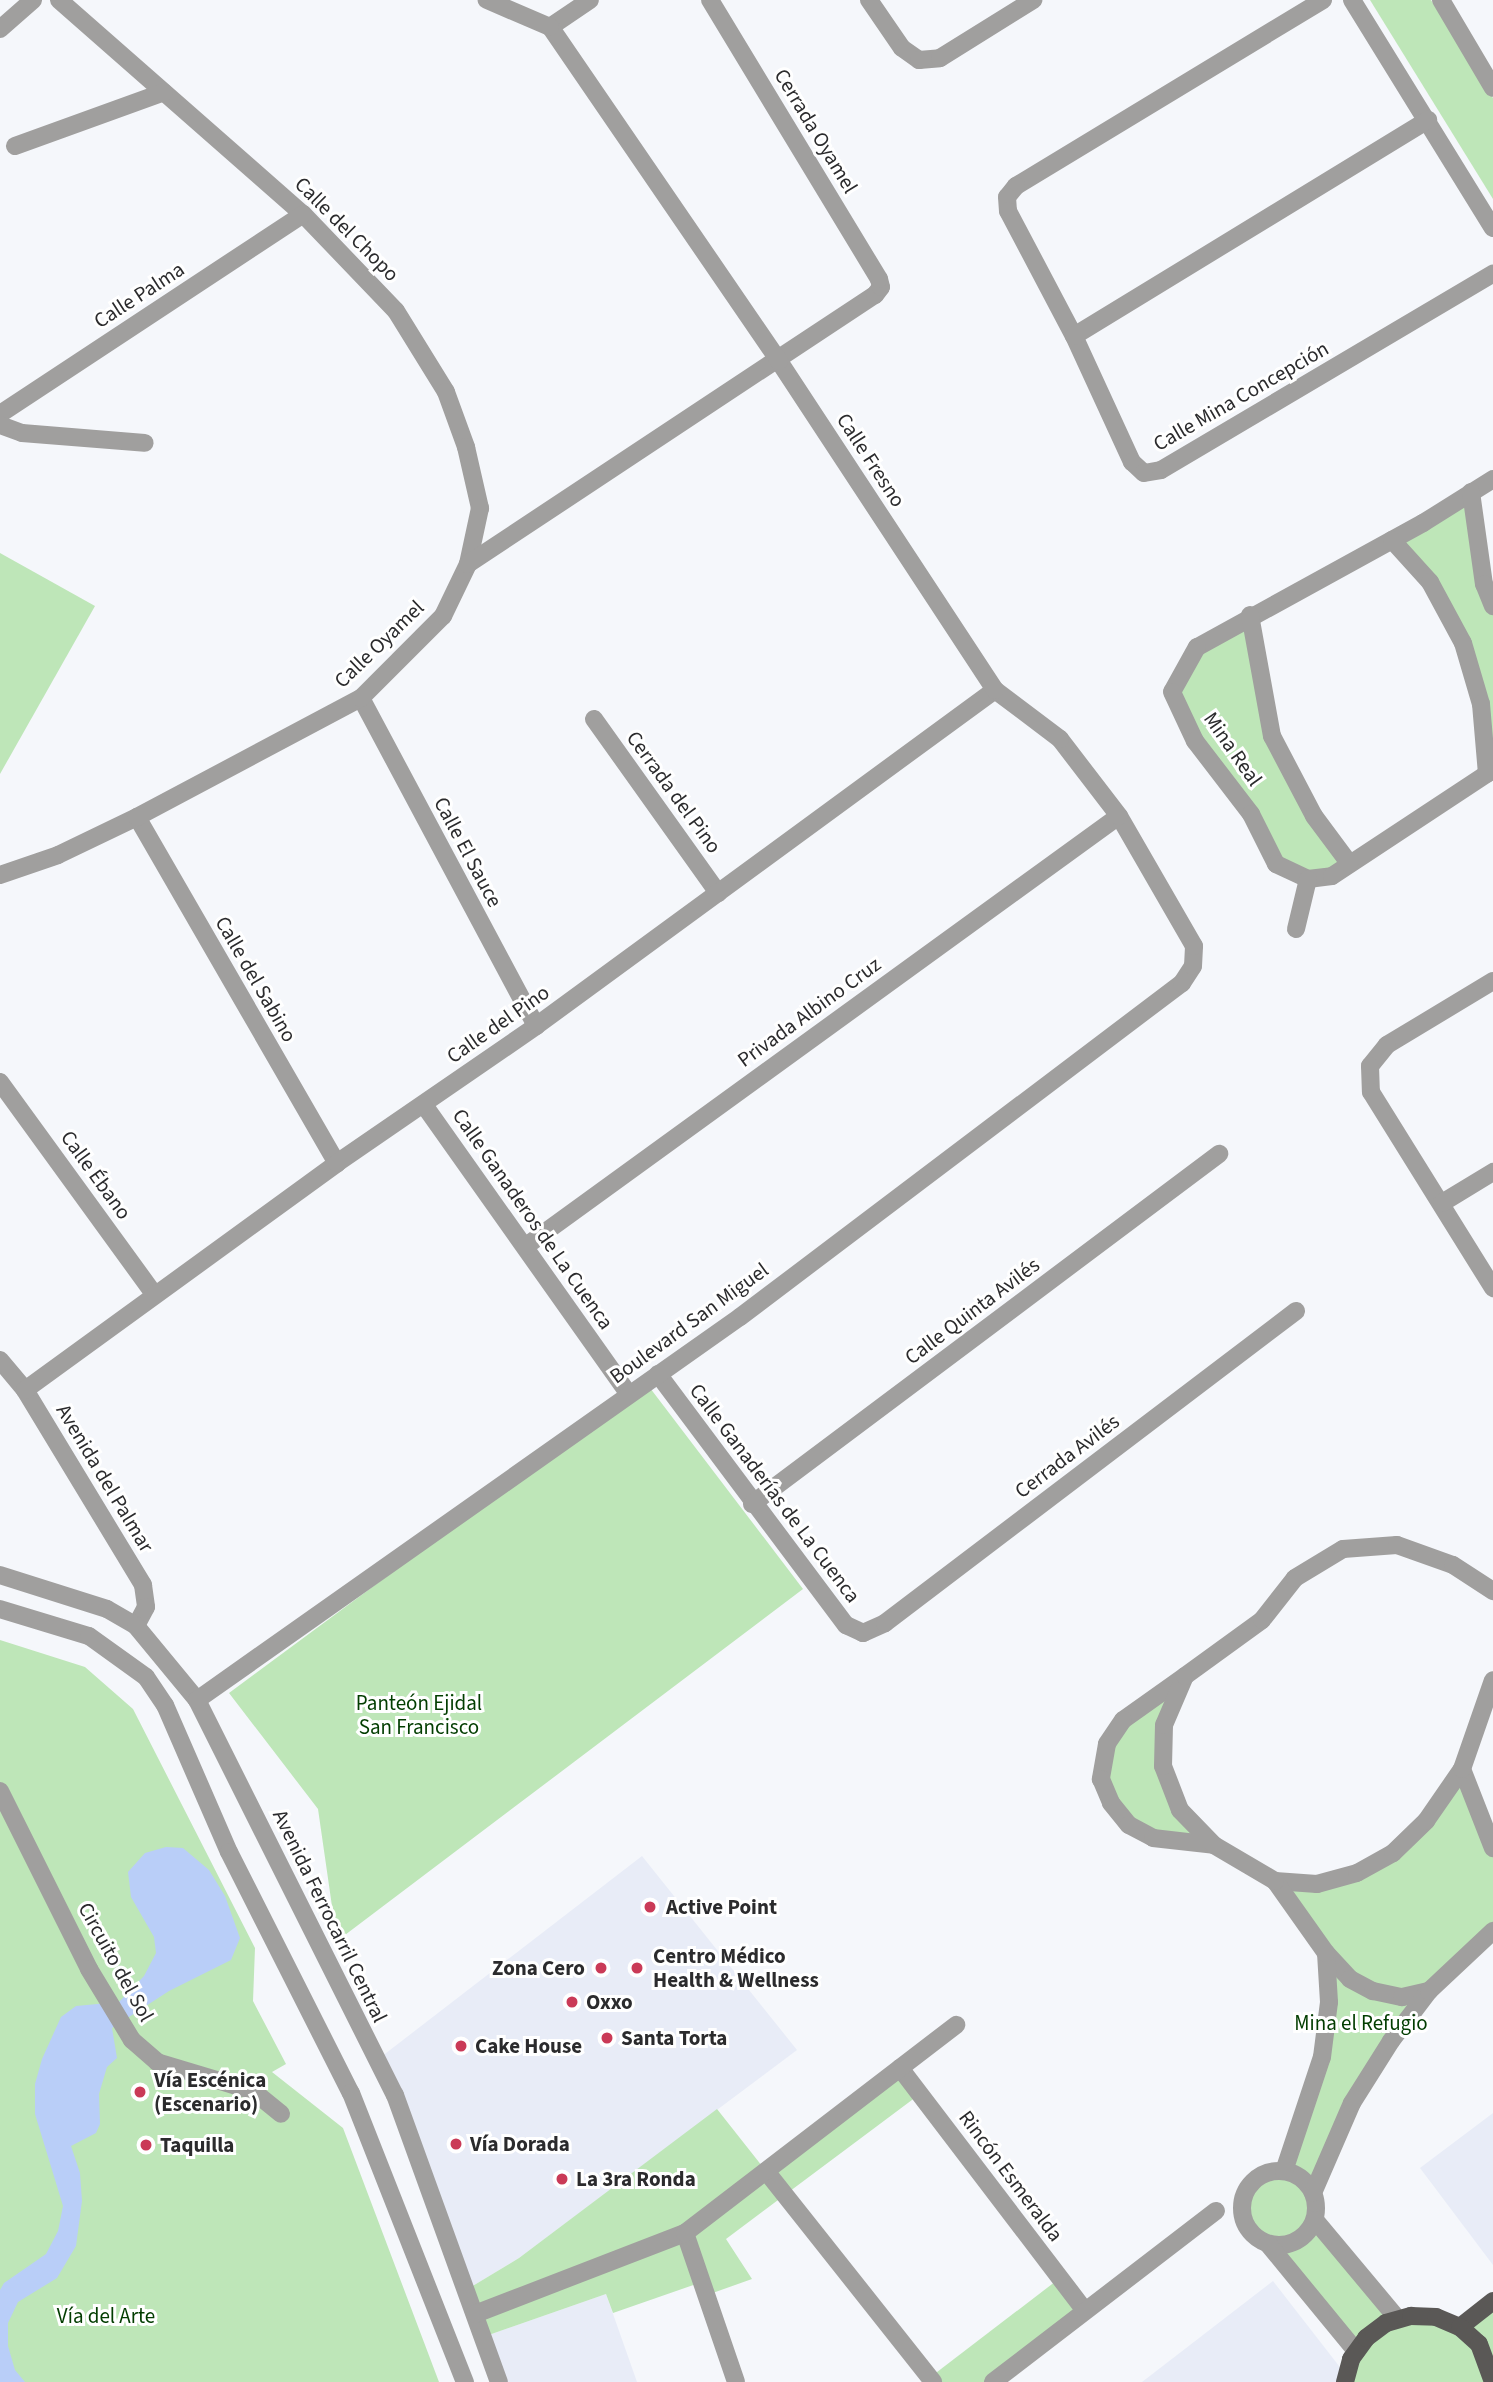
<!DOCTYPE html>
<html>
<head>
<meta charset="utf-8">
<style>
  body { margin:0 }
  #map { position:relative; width:1493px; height:2382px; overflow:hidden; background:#f5f7fb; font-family:"Source Sans 3",sans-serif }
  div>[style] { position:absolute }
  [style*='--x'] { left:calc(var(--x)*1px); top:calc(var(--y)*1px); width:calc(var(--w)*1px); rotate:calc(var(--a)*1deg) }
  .built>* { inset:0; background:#e8ecf7 }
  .green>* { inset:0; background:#bee6b8 }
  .water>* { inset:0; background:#b9cef8 }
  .minor>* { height:18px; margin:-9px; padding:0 9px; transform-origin:9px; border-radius:9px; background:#a09f9e }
  .minor>.ring { margin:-9px; padding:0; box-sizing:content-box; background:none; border:18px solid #a09f9e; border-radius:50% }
  .major>* { height:18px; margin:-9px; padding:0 9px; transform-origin:9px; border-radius:9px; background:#5a5856 }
  .dots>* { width:19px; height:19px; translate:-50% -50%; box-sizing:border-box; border:4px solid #fff; border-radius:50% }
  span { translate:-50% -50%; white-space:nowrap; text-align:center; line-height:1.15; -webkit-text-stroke:6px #fff; paint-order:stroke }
  .street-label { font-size:21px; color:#2b2b2d }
  .park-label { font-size:21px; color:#023d00 }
  .poi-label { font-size:21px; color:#2b2b2d; font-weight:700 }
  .left { translate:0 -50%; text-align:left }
  .right { translate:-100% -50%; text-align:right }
</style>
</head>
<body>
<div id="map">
  <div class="built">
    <i style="clip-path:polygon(642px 1856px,797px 2050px,519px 2258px,466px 2290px,377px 2060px)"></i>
    <i style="clip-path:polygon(1493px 2113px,1493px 2265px,1420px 2168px)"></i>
    <i style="clip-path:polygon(1273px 2281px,1346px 2375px,1345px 2382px,1142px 2382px)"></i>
    <i style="clip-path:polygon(606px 2294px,637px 2382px,499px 2382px,483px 2337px)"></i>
  </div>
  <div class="green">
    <i style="clip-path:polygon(1370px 0,1431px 0,1493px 98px,1493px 199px)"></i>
    <i style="clip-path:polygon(1471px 492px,1493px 606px,1493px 770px,1463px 643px,1392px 540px)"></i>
    <i style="clip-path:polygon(0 553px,95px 606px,0 774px)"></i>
    <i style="clip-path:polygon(1250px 615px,1272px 736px,1349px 863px,1332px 876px,1276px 864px,1172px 692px,1197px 647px)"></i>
    <i style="clip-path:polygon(647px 1384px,803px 1589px,337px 1941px,318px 1809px,229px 1693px)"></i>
    <i style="clip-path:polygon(0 1640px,85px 1667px,133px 1709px,255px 1948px,253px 2001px,286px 2064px,272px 2072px,343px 2128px,439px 2382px,0 2382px)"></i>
    <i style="clip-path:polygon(1185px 1676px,1164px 1725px,1180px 1810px,1214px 1845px,1153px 1838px,1111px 1803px,1107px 1744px)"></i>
    <i style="clip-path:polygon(1462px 1769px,1493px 1848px,1493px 1931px,1391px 2041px,1313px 2193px,1315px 2220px,1397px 2318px,1460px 2327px,1493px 2301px,1493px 2382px,1345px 2382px,1351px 2359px,1268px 2244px,1249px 2230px,1243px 2219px,1244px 2195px,1251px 2184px,1260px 2176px,1284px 2171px,1322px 2057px,1326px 1953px,1275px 1881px,1318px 1884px,1393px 1853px)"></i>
    <i style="clip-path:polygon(900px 2068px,920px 2094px,726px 2239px,752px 2279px,707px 2295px,702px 2282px,613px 2313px,606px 2294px,483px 2337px,466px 2290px,519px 2258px,717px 2109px,766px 2171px)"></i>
    <i style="clip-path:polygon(1060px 2278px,1085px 2311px,993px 2382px,924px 2382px)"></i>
  </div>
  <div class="water">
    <i style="clip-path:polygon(166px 1847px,183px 1848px,209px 1870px,225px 1896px,240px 1938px,231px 1960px,169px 1991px,112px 2028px,117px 2058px,107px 2067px,99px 2094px,100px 2124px,96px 2133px,71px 2146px,80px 2173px,82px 2201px,76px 2246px,57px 2278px,18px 2302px,8px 2323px,8px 2346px,15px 2370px,25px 2382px,0 2382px,0 2290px,4px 2283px,46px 2254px,58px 2231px,63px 2206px,35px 2114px,35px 2084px,42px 2059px,61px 2017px,76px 2006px,119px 2002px,144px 1976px,156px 1953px,154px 1937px,131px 1897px,128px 1872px,145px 1853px)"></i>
  </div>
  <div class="minor">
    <i style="--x:59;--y:0;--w:325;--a:41.3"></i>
    <i style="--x:303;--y:214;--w:134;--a:46.2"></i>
    <i style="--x:396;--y:311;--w:95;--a:58.3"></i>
    <i style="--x:446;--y:392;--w:59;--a:70"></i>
    <i style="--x:466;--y:447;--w:63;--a:77.1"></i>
    <i style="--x:480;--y:508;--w:57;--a:102.1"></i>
    <i style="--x:869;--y:0;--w:58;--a:55.5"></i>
    <i style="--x:902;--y:48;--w:21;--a:35"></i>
    <i style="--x:919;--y:60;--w:21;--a:-5"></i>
    <i style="--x:940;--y:58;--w:110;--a:-31.9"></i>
    <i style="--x:1323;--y:0;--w:359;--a:148.8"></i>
    <i style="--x:1016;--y:186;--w:14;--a:129"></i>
    <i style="--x:1007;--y:197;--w:14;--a:86"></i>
    <i style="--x:1008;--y:211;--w:141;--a:62.2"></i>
    <i style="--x:1074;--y:336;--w:139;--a:65.3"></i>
    <i style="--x:1132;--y:462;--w:16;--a:43"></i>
    <i style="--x:1144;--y:473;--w:17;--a:-10"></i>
    <i style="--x:1161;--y:470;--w:386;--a:-30.6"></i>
    <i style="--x:1352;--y:0;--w:268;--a:58.3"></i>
    <i style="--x:1441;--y:0;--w:102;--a:59.4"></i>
    <i style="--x:550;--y:27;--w:48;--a:-34"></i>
    <i style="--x:0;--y:29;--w:44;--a:-41.3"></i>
    <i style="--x:15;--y:146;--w:158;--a:-19.9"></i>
    <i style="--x:1074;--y:336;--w:415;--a:-31.4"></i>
    <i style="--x:0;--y:414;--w:363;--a:-33.4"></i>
    <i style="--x:0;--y:425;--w:23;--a:20"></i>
    <i style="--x:22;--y:433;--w:123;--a:4.6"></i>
    <i style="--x:1493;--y:479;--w:83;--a:147.8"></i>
    <i style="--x:1423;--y:523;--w:258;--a:151.2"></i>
    <i style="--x:1197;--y:647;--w:51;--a:119.1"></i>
    <i style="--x:1172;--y:692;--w:54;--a:64.9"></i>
    <i style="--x:1195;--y:741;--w:92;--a:52.5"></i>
    <i style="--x:1251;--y:814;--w:56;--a:63.4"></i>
    <i style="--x:1276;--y:864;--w:35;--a:25"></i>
    <i style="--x:1308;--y:879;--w:24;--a:-7"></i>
    <i style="--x:1332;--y:876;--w:193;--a:-33.4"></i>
    <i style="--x:1471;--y:492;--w:93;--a:82"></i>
    <i style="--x:1484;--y:584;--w:24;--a:68"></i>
    <i style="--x:1392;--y:540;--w:57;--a:47.9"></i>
    <i style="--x:1430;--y:582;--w:69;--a:61.6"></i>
    <i style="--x:1463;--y:643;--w:64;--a:73.6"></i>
    <i style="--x:1481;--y:704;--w:70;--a:85.1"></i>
    <i style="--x:1250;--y:615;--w:123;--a:79.7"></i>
    <i style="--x:1272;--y:736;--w:90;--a:62.3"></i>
    <i style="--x:1314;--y:816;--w:59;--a:53.3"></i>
    <i style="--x:361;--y:698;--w:372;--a:61.9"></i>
    <i style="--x:594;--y:719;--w:214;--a:54.5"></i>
    <i style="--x:137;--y:817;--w:400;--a:60"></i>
    <i style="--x:0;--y:875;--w:61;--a:-19"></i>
    <i style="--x:58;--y:855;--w:88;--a:-25.7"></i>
    <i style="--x:137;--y:817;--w:254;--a:-28"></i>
    <i style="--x:361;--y:698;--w:116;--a:-45"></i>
    <i style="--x:443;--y:616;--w:58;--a:-64.3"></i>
    <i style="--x:468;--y:564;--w:488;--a:-33.5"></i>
    <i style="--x:875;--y:295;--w:10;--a:-53"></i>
    <i style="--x:881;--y:287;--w:8;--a:-104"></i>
    <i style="--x:879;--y:279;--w:326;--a:-121.2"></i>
    <i style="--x:1296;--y:929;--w:51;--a:-76.5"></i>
    <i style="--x:1493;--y:981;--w:124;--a:148.9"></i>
    <i style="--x:1387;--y:1045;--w:27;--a:129"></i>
    <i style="--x:1370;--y:1066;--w:26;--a:88"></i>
    <i style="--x:1371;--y:1092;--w:231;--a:58.1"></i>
    <i style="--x:0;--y:1082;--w:262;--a:54"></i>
    <i style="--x:424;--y:1105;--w:354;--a:54.7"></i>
    <i style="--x:1442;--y:1203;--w:60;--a:-31.3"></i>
    <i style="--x:526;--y:1246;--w:732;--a:-35.95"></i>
    <i style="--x:0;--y:1360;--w:39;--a:50"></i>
    <i style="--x:25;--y:1390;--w:228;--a:58.8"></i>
    <i style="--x:143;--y:1585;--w:22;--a:82"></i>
    <i style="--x:146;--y:1607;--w:21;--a:118"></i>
    <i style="--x:658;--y:1374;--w:314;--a:53.2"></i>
    <i style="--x:846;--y:1625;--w:19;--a:25"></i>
    <i style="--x:863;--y:1633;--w:24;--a:-24"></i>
    <i style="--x:885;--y:1623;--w:516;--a:-37.2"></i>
    <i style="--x:25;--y:1390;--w:386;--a:-36"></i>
    <i style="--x:337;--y:1163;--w:242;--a:-34.5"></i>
    <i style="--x:536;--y:1026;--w:569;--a:-36.21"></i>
    <i style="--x:752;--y:1504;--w:584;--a:-36.85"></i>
    <i style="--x:0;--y:1575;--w:112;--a:17.6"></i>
    <i style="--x:107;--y:1609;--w:34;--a:30"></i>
    <i style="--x:136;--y:1626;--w:96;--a:50.5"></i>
    <i style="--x:197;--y:1700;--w:442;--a:63.4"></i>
    <i style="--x:395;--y:2095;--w:305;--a:70.1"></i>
    <i style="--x:0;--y:1609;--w:93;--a:16.9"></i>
    <i style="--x:89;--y:1636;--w:70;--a:35.7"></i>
    <i style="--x:146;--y:1677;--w:34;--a:56"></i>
    <i style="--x:165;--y:1705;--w:160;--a:66.5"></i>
    <i style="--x:229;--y:1852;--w:270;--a:63.2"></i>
    <i style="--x:351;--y:2093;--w:311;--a:68.5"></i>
    <i style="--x:1185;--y:1676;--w:76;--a:144.6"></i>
    <i style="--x:1123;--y:1720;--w:29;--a:124"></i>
    <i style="--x:1107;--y:1744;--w:36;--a:100"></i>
    <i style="--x:1101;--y:1779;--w:26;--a:67"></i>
    <i style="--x:1111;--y:1803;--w:28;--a:51"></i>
    <i style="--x:1129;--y:1825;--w:27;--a:28"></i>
    <i style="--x:1153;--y:1838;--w:61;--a:6.5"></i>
    <i style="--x:197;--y:1700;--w:664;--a:-35.2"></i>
    <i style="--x:740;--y:1317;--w:554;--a:-37.08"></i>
    <i style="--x:1182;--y:983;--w:20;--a:-57"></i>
    <i style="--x:1193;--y:966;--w:20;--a:-87"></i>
    <i style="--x:1194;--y:946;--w:150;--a:-120"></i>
    <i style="--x:1119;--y:816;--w:97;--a:-127.5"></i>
    <i style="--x:1060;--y:739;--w:81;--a:-143"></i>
    <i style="--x:995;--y:690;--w:394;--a:-123.3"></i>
    <i style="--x:779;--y:361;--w:405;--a:-124.4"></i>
    <i style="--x:550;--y:27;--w:69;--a:-156.8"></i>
    <i style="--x:1462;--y:1769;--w:85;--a:68.6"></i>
    <i style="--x:0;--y:1791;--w:199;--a:63.4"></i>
    <i style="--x:89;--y:1969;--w:83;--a:58.8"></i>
    <i style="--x:132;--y:2040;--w:33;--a:41"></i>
    <i style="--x:157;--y:2062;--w:100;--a:16.8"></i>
    <i style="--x:253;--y:2091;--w:36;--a:39"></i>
    <i style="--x:1275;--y:1881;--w:42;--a:4.1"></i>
    <i style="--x:1317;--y:1884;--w:41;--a:-15.4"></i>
    <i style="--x:1357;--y:1873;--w:41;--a:-29.1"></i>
    <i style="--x:1393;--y:1853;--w:46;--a:-44.1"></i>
    <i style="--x:1426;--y:1821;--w:63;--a:-55.3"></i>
    <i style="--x:1462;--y:1769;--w:94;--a:-70.8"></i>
    <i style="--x:1326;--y:1953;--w:35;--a:47"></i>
    <i style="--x:1350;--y:1979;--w:26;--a:28"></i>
    <i style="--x:1373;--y:1991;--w:30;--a:12"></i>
    <i style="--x:1402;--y:1997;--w:28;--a:-13"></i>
    <i style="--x:900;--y:2068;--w:305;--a:52.7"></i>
    <i class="ring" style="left:1242px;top:2171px;width:56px;height:56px"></i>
    <i style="--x:766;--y:2171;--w:269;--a:51.6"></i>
    <i style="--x:1284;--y:2171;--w:120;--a:-71.6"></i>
    <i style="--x:1322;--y:2057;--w:55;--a:-82.7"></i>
    <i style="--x:1329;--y:2002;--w:49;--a:-93.5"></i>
    <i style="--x:1326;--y:1953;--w:88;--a:-125.3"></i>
    <i style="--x:1275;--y:1881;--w:71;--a:-149.5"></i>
    <i style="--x:1214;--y:1845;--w:49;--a:-134.2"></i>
    <i style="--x:1180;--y:1810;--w:47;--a:-111.1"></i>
    <i style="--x:1163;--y:1766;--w:41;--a:-88.6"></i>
    <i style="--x:1164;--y:1725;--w:53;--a:-66.8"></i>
    <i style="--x:1185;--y:1676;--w:95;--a:-36"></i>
    <i style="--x:1262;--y:1620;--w:53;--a:-51.8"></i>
    <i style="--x:1295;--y:1578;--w:56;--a:-31.1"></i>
    <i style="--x:1343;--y:1549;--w:54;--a:-4.2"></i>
    <i style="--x:1397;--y:1545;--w:59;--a:19.7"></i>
    <i style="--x:1453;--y:1565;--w:48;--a:33"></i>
    <i style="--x:1313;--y:2193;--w:98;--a:-66.6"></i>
    <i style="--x:1352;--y:2103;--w:73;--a:-57.8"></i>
    <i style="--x:1391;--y:2041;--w:63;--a:-52.8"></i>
    <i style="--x:1429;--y:1991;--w:88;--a:-43.2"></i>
    <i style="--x:1315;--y:2220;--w:128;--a:50.1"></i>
    <i style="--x:685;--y:2233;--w:157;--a:71.1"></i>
    <i style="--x:1268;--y:2244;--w:139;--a:50.6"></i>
    <i style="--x:475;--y:2314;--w:225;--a:-21.1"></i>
    <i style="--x:685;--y:2233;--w:342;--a:-37.5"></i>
    <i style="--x:993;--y:2382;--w:281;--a:-37.5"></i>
  </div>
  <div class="major">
    <i style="--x:1460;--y:2327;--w:42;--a:-38.2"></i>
    <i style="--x:1345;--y:2382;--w:24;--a:-75"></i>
    <i style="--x:1351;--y:2359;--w:26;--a:-54"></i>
    <i style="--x:1366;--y:2338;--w:25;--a:-37"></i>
    <i style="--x:1386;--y:2323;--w:26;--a:-16"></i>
    <i style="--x:1411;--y:2316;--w:25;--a:2"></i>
    <i style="--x:1436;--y:2317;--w:26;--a:23"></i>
    <i style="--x:1460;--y:2327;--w:25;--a:42"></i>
    <i style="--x:1479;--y:2344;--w:40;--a:69.8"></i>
  </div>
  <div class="dots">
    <i style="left:650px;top:1907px;background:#ca3a57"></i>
    <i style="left:601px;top:1968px;background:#ca3a57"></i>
    <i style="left:637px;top:1968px;background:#ca3a57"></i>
    <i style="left:572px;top:2002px;background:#ca3a57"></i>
    <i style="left:607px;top:2038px;background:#ca3a57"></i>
    <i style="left:461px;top:2046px;background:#ca3a57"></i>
    <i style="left:140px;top:2092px;background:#ca3a57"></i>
    <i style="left:456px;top:2144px;background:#ca3a57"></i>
    <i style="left:146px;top:2145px;background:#ca3a57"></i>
    <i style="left:562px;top:2179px;background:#ca3a57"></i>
  </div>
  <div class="street-label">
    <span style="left:816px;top:131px;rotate:59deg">Cerrada Oyamel</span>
    <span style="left:347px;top:229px;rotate:45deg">Calle del Chopo</span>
    <span style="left:139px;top:295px;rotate:-33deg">Calle Palma</span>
    <span style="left:1241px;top:396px;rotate:-30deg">Calle Mina Concepción</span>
    <span style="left:871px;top:460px;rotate:57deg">Calle Fresno</span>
    <span style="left:379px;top:644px;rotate:-44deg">Calle Oyamel</span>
    <span style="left:1233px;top:749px;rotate:55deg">Mina Real</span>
    <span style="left:674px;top:792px;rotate:54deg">Cerrada del Pino</span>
    <span style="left:468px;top:852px;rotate:62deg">Calle El Sauce</span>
    <span style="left:256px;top:979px;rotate:60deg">Calle del Sabino</span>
    <span style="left:809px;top:1012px;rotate:-36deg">Privada Albino Cruz</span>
    <span style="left:498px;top:1024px;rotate:-35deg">Calle del Pino</span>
    <span style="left:96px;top:1175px;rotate:54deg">Calle Ébano</span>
    <span style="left:533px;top:1219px;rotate:55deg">Calle Ganaderos de La Cuenca</span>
    <span style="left:972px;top:1311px;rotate:-37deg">Calle Quinta Avilés</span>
    <span style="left:689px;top:1323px;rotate:-36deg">Boulevard San Miguel</span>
    <span style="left:1067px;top:1456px;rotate:-37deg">Cerrada Avilés</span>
    <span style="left:105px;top:1478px;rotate:59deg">Avenida del Palmar</span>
    <span style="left:775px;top:1493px;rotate:53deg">Calle Ganaderías de La Cuenca</span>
    <span style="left:330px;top:1916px;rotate:64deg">Avenida Ferrocarril Central</span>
    <span style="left:116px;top:1962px;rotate:61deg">Circuito del Sol</span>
    <span style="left:1011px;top:2176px;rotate:53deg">Rincón Esmeralda</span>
  </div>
  <div class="park-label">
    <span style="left:419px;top:1715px">Panteón Ejidal<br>San Francisco</span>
    <span style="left:1361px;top:2023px">Mina el Refugio</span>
    <span style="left:106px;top:2316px">Vía del Arte</span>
  </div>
  <div class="poi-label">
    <span class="left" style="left:666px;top:1907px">Active Point</span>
    <span class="left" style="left:653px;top:1968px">Centro Médico<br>Health &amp; Wellness</span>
    <span class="right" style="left:585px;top:1968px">Zona Cero</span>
    <span class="left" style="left:586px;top:2002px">Oxxo</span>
    <span class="left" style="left:621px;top:2038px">Santa Torta</span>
    <span class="left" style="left:475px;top:2046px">Cake House</span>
    <span class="left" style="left:154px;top:2092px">Vía Escénica<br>(Escenario)</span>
    <span class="left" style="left:470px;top:2144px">Vía Dorada</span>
    <span class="left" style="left:160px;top:2145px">Taquilla</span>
    <span class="left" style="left:576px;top:2179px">La 3ra Ronda</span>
  </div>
</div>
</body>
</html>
